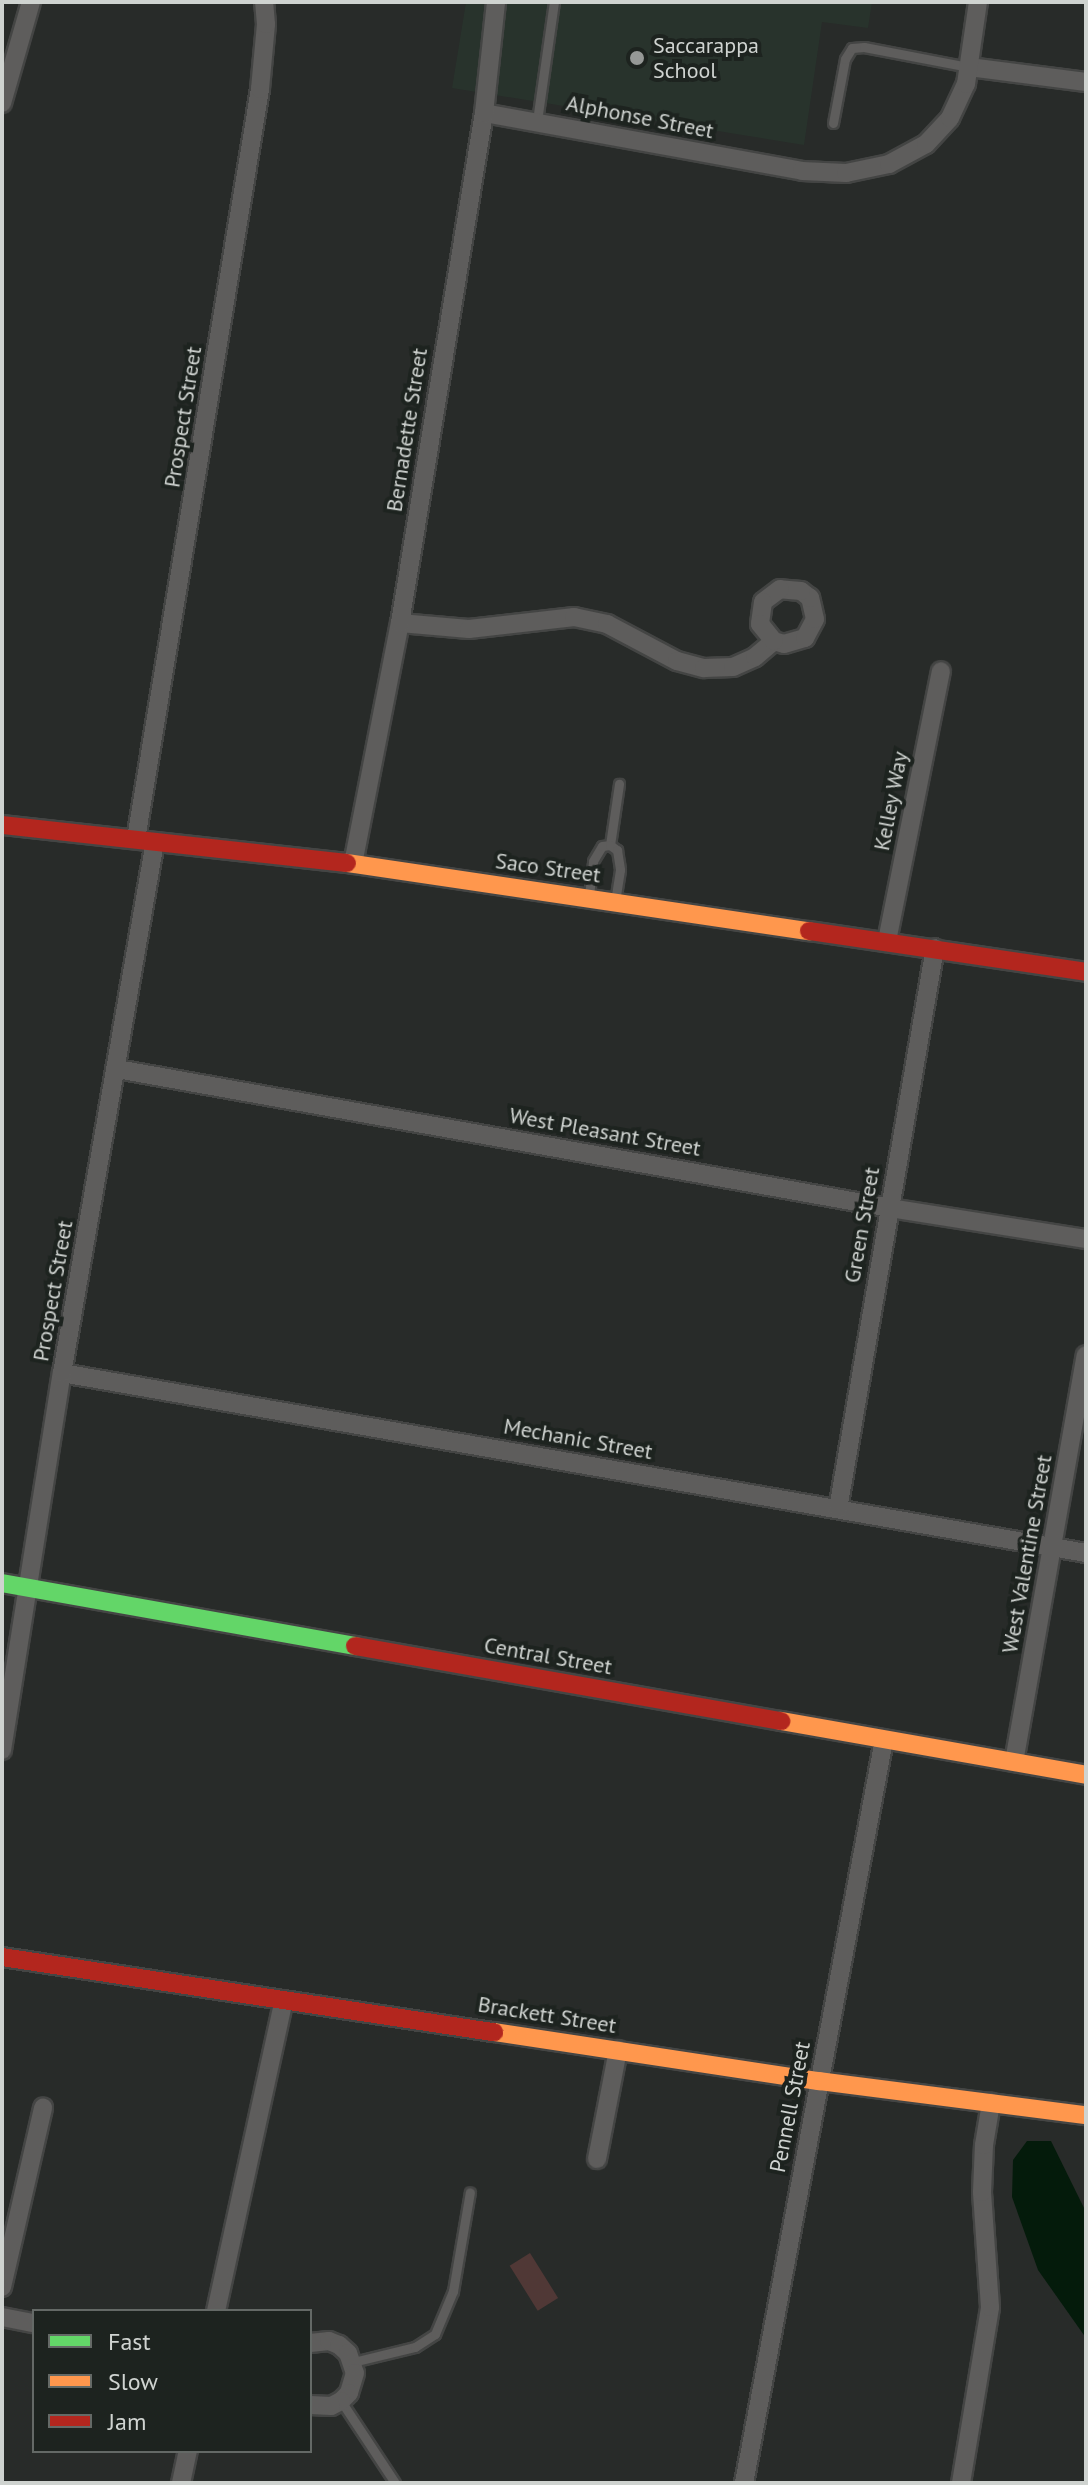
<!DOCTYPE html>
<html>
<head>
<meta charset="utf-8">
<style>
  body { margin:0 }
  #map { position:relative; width:1088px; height:2485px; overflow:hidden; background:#282b29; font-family:"PT Sans",sans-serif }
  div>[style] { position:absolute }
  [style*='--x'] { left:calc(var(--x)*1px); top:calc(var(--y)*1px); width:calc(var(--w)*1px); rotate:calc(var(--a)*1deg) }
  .built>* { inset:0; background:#28332c }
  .green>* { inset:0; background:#503836; transform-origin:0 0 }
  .water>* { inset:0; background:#041b0b }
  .roads { filter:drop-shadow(2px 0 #444544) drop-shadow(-2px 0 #444544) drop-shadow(0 2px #444544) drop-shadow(0 -2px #444544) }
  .lane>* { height:9px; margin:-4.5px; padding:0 4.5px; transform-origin:4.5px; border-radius:4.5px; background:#5e5d5c }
  .street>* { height:18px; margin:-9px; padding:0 9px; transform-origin:9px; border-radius:9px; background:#5e5d5c }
  .fast>* { height:18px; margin:-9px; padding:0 9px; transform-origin:9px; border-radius:9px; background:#63d668 }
  .slow>* { height:18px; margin:-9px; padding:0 9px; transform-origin:9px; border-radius:9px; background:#ff974d }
  .jam>* { height:18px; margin:-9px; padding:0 9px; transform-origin:9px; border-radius:9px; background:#b3261e }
  .dots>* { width:22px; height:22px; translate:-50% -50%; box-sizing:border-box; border:4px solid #1d231f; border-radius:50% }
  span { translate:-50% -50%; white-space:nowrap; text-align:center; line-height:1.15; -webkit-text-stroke:8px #1d231f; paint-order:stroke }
  .poi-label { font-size:22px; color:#cfd3d0 }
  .left { translate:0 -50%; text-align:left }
  .street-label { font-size:22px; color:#cfd3d0 }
  .frame { position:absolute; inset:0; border:4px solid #cfd3d0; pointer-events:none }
  .legend { position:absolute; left:32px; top:2309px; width:280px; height:144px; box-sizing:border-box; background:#1d231f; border:2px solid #646966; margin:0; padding:10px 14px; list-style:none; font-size:24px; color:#cfd3d0 }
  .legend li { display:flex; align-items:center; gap:16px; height:40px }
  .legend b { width:40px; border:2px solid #646966 }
</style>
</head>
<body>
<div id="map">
  <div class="built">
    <i style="clip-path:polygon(466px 2px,872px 2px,868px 28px,822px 22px,804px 145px,452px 88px)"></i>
  </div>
  <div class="green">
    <i style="left:530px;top:2253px;width:53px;height:24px;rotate:58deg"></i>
  </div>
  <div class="water">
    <i style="clip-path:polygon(1027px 2141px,1051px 2141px,1086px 2212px,1086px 2338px,1038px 2270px,1012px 2197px,1013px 2160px)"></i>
  </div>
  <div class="roads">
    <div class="lane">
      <i style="--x:537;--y:121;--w:120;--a:-81.9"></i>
      <i style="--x:833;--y:123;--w:65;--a:-79.4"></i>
      <i style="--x:845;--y:59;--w:13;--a:-58"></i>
      <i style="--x:852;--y:48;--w:12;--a:-5"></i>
      <i style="--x:864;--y:47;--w:107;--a:10.8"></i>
      <i style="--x:610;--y:845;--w:62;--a:-81.6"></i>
      <i style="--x:589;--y:895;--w:34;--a:-83"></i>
      <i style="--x:593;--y:861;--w:17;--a:-59"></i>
      <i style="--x:602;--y:846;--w:8;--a:-7"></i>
      <i style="--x:610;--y:845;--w:9;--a:36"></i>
      <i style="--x:617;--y:850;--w:20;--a:81"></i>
      <i style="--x:620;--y:870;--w:31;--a:99"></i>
      <i style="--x:353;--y:2362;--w:64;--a:-13.6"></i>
      <i style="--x:415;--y:2347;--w:24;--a:-33"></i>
      <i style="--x:435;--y:2334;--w:47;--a:-67.3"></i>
      <i style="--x:453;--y:2291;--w:100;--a:-80.3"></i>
      <i style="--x:341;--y:2401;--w:98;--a:56.6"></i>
    </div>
    <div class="street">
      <i style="--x:969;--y:67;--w:118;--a:7.3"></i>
      <i style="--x:2;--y:103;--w:105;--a:-74"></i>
      <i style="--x:484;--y:113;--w:323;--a:10.3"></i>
      <i style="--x:802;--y:171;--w:44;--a:2.6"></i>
      <i style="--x:846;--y:173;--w:44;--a:-11.8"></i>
      <i style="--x:889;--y:164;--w:42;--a:-28.4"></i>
      <i style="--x:926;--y:144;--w:35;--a:-47"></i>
      <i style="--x:950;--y:118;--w:38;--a:-65"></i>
      <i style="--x:966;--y:84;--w:83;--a:-81.7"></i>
      <i style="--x:400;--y:623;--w:69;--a:5"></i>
      <i style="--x:469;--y:629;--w:106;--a:-6.5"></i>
      <i style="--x:574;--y:617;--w:34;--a:12"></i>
      <i style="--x:607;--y:624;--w:79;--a:27.9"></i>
      <i style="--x:677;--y:661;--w:28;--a:15"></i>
      <i style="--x:704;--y:668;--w:29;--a:-2"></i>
      <i style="--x:733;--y:667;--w:24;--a:-24"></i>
      <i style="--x:755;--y:657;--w:25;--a:-40"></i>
      <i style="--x:774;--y:641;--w:10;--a:17"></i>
      <i style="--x:784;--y:644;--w:22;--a:-16"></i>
      <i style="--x:805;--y:638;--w:21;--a:-62"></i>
      <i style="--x:815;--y:619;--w:22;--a:-103"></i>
      <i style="--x:810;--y:598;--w:11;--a:-142"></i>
      <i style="--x:801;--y:591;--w:21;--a:-175"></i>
      <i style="--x:780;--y:589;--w:21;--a:143"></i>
      <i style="--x:763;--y:602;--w:22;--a:98"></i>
      <i style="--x:760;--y:624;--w:22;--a:51"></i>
      <i style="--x:136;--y:839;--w:760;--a:-80.61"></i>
      <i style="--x:260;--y:89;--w:65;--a:-84.7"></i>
      <i style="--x:266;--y:24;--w:22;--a:-95"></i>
      <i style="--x:353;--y:864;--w:246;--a:-79"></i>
      <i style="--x:400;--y:623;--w:517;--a:-80.65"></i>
      <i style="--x:484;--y:113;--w:112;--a:-83.8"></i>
      <i style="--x:887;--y:941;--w:275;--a:-78.7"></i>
      <i style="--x:117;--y:1069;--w:785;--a:10.19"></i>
      <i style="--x:890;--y:1208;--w:198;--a:9"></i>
      <i style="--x:62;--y:1373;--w:1040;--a:9.97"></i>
      <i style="--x:838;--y:1509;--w:569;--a:-80.19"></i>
      <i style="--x:2;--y:1750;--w:382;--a:-81"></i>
      <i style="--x:62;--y:1373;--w:539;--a:-80.07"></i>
      <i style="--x:1014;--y:1762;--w:413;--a:-80"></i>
      <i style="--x:597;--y:2159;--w:111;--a:-79.1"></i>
      <i style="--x:2;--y:2287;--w:184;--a:-77.1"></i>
      <i style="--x:216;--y:2311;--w:318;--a:-77.7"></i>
      <i style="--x:2;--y:2317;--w:33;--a:11"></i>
      <i style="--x:310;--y:2343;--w:19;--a:-6"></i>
      <i style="--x:329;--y:2341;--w:11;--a:22"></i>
      <i style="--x:339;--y:2345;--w:12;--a:42"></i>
      <i style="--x:348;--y:2353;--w:21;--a:71"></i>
      <i style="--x:355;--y:2373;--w:21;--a:107"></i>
      <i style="--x:349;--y:2393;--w:11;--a:135"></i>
      <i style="--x:341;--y:2401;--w:11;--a:153"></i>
      <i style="--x:331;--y:2406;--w:21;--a:-177"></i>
      <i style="--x:181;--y:2483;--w:33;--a:-78"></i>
      <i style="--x:744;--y:2483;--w:756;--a:-79.33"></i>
      <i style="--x:961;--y:2483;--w:178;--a:-80.6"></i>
      <i style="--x:990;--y:2307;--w:115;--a:-94"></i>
      <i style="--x:982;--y:2192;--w:47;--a:-87.6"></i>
      <i style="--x:984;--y:2145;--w:43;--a:-80.5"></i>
    </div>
    <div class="fast">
      <i style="--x:2;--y:1583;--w:359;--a:10.1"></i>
    </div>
    <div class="slow">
      <i style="--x:347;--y:863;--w:467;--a:8.4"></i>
      <i style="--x:781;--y:1721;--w:310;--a:10"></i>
      <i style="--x:494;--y:2032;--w:329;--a:8.6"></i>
      <i style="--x:819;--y:2081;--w:269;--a:7.3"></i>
    </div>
    <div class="jam">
      <i style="--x:2;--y:825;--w:347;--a:6.3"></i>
      <i style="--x:809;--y:931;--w:280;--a:8.4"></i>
      <i style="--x:355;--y:1646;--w:433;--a:10"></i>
      <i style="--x:2;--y:1957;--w:498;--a:8.7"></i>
    </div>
  </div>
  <div class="dots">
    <i style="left:637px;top:58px;background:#959896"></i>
  </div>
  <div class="poi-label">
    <span class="left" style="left:653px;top:58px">Saccarappa<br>School</span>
  </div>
  <div class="street-label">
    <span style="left:640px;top:117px;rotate:11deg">Alphonse Street</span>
    <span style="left:183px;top:417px;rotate:-81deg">Prospect Street</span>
    <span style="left:407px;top:430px;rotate:-81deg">Bernadette Street</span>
    <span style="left:891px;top:801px;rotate:-79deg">Kelley Way</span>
    <span style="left:548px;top:868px;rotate:8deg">Saco Street</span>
    <span style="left:605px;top:1132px;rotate:10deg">West Pleasant Street</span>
    <span style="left:862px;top:1225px;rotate:-80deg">Green Street</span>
    <span style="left:53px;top:1291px;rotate:-80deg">Prospect Street</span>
    <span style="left:578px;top:1439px;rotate:10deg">Mechanic Street</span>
    <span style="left:1027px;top:1554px;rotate:-80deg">West Valentine Street</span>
    <span style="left:548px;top:1656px;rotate:10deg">Central Street</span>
    <span style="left:547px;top:2015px;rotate:9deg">Brackett Street</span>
    <span style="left:790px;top:2107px;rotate:-79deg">Pennell Street</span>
  </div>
  <div class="frame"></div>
  <ul class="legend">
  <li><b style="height:10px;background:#63d668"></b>Fast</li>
  <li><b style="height:10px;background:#ff974d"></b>Slow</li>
  <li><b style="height:10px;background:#b3261e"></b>Jam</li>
  </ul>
</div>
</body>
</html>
